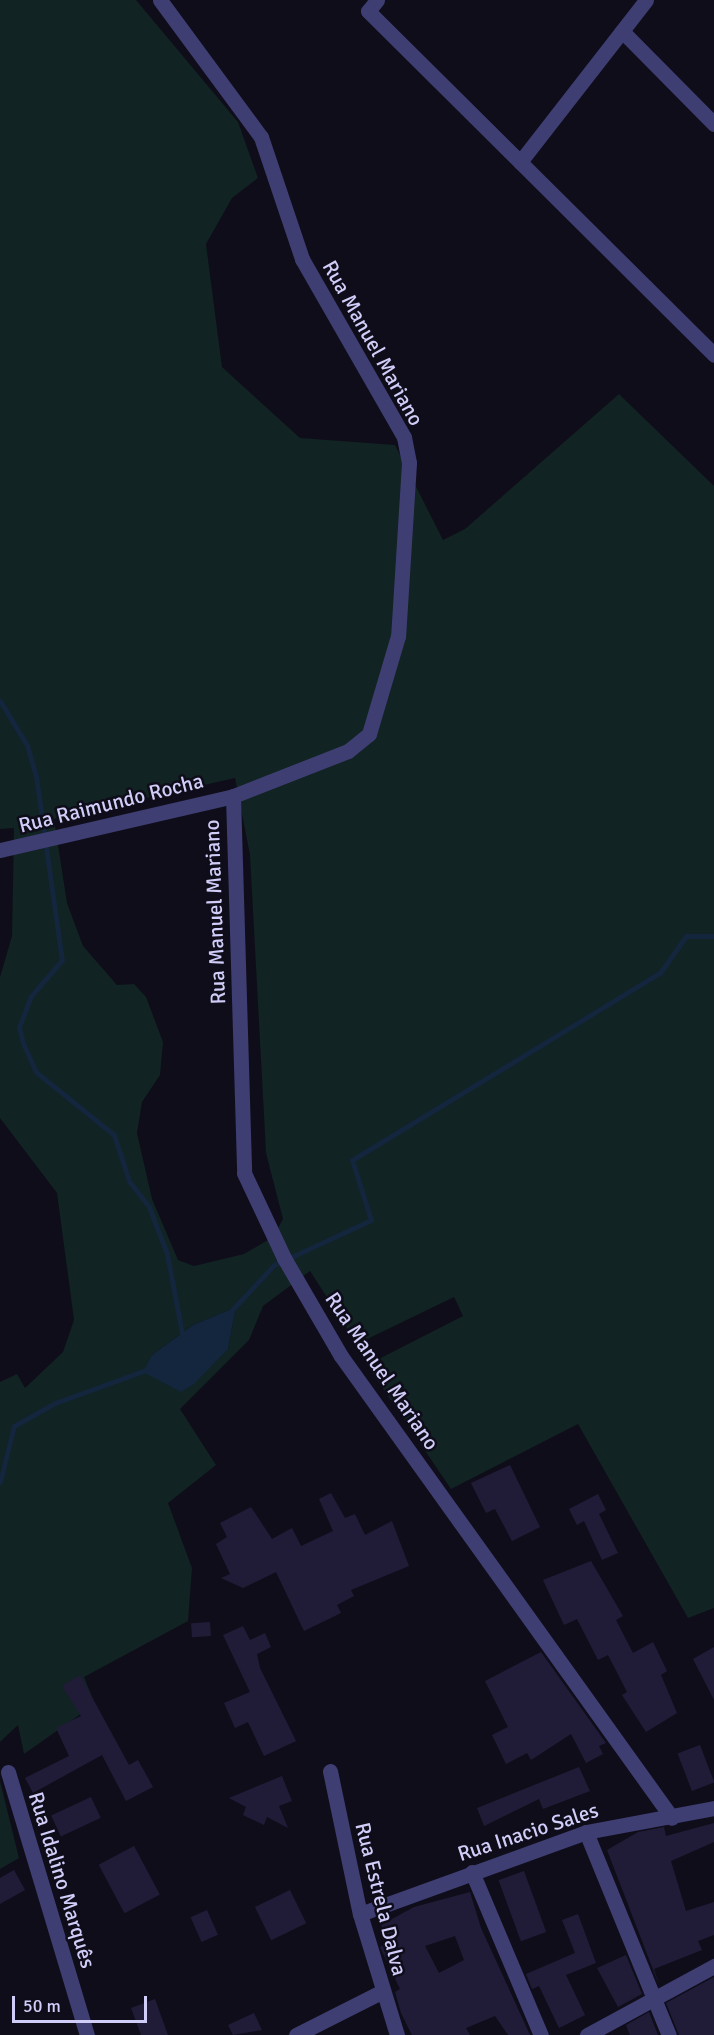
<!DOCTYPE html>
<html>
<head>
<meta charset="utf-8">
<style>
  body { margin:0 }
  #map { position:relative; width:714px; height:2035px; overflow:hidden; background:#0f0d1a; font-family:Signika,sans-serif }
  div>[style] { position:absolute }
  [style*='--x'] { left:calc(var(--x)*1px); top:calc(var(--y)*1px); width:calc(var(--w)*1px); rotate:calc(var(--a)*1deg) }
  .green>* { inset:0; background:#112322 }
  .water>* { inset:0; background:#13263d }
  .stream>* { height:5px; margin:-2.5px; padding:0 2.5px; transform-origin:2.5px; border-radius:2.5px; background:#13263d }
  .building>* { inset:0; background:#201c38; transform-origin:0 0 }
  .street>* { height:15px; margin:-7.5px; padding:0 7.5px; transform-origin:7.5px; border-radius:7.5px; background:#3e3e73 }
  span { translate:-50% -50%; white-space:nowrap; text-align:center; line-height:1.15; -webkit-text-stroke:5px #0f0d1a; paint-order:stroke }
  .street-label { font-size:21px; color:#d0cdf8 }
  .scale { position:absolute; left:12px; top:1996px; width:135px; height:27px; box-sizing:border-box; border:3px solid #d0cdf8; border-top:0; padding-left:8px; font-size:18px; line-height:21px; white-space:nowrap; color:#d0cdf8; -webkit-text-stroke:4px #0f0d1a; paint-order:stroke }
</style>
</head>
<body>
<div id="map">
  <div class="green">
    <i style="clip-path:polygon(evenodd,0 0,136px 0,238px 122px,258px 178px,232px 198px,206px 244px,222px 367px,300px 438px,395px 445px,443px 540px,465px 529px,619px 394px,714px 486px,714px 1608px,688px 1618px,578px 1424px,451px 1489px,367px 1365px,463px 1316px,454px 1297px,357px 1344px,310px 1271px,263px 1306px,249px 1340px,180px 1409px,216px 1465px,168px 1503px,192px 1568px,188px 1621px,84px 1677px,95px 1704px,24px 1754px,18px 1725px,0 1742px,0 1382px,17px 1374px,25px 1388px,63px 1352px,74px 1320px,57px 1193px,0 1118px,0 977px,12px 936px,14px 828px,0 829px,0 0,235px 778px,250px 855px,266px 1153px,283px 1219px,273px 1237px,244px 1254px,194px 1266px,178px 1260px,152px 1199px,137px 1133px,142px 1102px,160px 1075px,163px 1042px,146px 997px,134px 984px,117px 985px,83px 946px,67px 903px,54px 819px,235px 778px,0 0,236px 1307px,228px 1349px,152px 1355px,193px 1325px,236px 1307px)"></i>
    <i style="clip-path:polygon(0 1781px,19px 1858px,0 1869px)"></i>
  </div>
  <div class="water">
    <i style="clip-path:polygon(236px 1307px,228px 1349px,194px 1384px,181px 1392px,143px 1372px,152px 1355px,193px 1325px)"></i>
  </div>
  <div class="stream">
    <i style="--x:0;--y:701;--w:52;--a:58.5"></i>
    <i style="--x:27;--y:745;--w:32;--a:74"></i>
    <i style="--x:36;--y:776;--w:186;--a:82"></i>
    <i style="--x:62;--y:960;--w:48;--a:130.7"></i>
    <i style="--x:31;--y:996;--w:33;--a:111"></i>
    <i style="--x:19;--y:1027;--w:16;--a:76"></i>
    <i style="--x:23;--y:1043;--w:32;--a:66"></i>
    <i style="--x:36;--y:1072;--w:100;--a:38.9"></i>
    <i style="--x:114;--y:1135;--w:48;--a:71.9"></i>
    <i style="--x:129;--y:1181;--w:33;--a:52"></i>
    <i style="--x:149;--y:1207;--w:50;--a:69"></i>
    <i style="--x:167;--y:1254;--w:86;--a:79.3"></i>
    <i style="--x:232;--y:1310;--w:62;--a:-47"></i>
    <i style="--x:274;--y:1265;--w:107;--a:-24.9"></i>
    <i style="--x:371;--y:1220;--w:63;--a:-107.6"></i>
    <i style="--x:352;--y:1160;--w:360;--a:-31.3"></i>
    <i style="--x:660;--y:973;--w:45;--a:-54.9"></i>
    <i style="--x:686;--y:936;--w:28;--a:0"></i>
    <i style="--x:0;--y:1482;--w:58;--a:-76"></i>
    <i style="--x:14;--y:1426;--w:47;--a:-29.3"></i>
    <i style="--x:55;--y:1403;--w:100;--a:-19.9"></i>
  </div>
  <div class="building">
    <i style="clip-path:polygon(510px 1465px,540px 1527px,512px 1541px,495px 1509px,486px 1513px,471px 1483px)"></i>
    <i style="clip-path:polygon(331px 1493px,345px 1518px,355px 1514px,365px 1535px,392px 1521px,409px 1566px,351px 1590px,354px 1596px,337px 1605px,341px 1613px,304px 1631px,276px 1572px,243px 1588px,221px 1578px,230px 1574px,216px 1544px,227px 1537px,220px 1523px,251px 1507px,272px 1539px,292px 1528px,301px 1546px,333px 1531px,319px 1499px)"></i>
    <i style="clip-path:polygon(598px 1494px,606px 1510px,599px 1514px,618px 1553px,602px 1560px,584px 1521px,577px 1525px,569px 1509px)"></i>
    <i style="clip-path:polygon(591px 1561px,623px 1616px,616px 1620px,633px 1653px,653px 1642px,667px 1671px,661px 1675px,677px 1713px,646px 1732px,622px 1695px,627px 1692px,608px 1655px,598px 1660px,577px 1619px,564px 1625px,543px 1580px)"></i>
    <i style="left:210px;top:1622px;width:14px;height:19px;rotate:86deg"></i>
    <i style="clip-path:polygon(243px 1626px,250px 1640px,265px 1633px,271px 1647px,257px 1654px,260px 1668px,296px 1741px,264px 1756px,248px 1722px,235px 1728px,224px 1703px,250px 1692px,223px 1635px)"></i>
    <i style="clip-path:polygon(714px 1647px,714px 1700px,693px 1659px)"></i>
    <i style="clip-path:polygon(541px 1652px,606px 1743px,599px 1746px,603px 1754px,586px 1763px,571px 1734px,531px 1760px,527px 1753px,506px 1764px,492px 1735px,508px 1727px,485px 1681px)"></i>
    <i style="clip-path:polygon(80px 1675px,129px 1765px,138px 1760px,153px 1787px,126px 1801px,102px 1755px,33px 1793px,25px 1778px,69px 1756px,56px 1728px,81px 1716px,62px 1686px)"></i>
    <i style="left:700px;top:1745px;width:40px;height:24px;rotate:69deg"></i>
    <i style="clip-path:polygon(579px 1767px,590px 1791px,543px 1809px,539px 1799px,484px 1826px,477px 1808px)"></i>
    <i style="clip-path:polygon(282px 1776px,292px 1801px,279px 1806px,288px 1828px,267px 1817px,264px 1825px,243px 1815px,246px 1807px,229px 1798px)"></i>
    <i style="left:91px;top:1797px;width:23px;height:44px;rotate:65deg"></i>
    <i style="clip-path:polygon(714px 1823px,714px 1842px,671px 1861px,686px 1911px,714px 1902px,714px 1935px,698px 1941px,702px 1950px,654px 1969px,659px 1985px,607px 1850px,638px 1832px,664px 1827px,666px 1836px)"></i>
    <i style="left:134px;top:1846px;width:55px;height:40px;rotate:62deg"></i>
    <i style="clip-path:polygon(14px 1870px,25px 1890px,0 1904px,0 1878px)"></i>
    <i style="left:524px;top:1871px;width:65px;height:27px;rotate:70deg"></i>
    <i style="left:290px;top:1890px;width:37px;height:39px;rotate:64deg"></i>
    <i style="clip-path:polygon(evenodd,470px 1892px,481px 1928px,530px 2035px,508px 2035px,495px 2016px,466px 2028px,470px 2035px,412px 2035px,401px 2013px,395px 1992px,400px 1989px,380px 1947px,390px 1941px,381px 1925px,414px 1907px,470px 1892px,455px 1936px,464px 1960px,439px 1973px,425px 1946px,455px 1936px)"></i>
    <i style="left:207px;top:1910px;width:27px;height:18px;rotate:66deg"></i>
    <i style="clip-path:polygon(578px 1914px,596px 1963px,566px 1975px,585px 2015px,559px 2028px,539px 1986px,532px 1989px,526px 1974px,575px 1953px,562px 1920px)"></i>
    <i style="clip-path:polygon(626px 1955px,642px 1994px,618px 2007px,597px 1968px)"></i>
    <i style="clip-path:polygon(714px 1977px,714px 2035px,679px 2035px,666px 2003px)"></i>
    <i style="clip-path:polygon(155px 1999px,168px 2035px,141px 2035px,131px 2008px)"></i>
    <i style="clip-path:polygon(649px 2012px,658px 2035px,630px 2035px,626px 2025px)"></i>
    <i style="clip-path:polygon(254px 2013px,262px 2030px,233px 2035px,228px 2025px)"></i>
  </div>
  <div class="street">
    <i style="--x:160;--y:0;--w:170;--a:53.6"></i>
    <i style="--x:261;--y:137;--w:129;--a:71.4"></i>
    <i style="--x:302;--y:259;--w:205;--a:60.2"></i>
    <i style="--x:404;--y:437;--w:26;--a:79"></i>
    <i style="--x:409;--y:463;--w:173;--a:93.6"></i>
    <i style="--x:398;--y:636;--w:102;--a:106.5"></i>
    <i style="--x:369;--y:734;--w:27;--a:141"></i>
    <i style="--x:348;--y:751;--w:123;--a:158.6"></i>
    <i style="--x:233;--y:796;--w:377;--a:88.3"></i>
    <i style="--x:244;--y:1173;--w:94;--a:64.8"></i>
    <i style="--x:284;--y:1258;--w:113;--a:59.8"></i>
    <i style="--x:341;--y:1356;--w:568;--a:54.38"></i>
    <i style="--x:377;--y:0;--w:14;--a:129"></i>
    <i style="--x:368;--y:11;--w:488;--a:44.8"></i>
    <i style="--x:622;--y:31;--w:131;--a:45.3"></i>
    <i style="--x:520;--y:162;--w:205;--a:-52.1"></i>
    <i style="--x:0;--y:850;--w:239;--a:-13"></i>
    <i style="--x:330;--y:1771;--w:146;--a:78.2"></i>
    <i style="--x:360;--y:1914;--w:127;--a:73"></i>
    <i style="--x:8;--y:1772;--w:275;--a:73.3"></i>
    <i style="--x:586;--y:1832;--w:219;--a:67.8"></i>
    <i style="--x:472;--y:1872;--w:177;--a:67.1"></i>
    <i style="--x:360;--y:1914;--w:240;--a:-19.9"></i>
    <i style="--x:586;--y:1832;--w:130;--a:-10.6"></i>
    <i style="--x:296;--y:2035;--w:97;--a:-26.8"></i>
    <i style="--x:587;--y:2035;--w:145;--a:-28.5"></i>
  </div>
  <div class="street-label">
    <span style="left:373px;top:343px;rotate:61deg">Rua Manuel Mariano</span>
    <span style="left:111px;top:803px;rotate:-14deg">Rua Raimundo Rocha</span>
    <span style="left:215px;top:912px;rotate:-92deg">Rua Manuel Mariano</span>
    <span style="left:382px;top:1371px;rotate:56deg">Rua Manuel Mariano</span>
    <span style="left:528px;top:1832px;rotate:-18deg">Rua Inacio Sales</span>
    <span style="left:62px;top:1880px;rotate:73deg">Rua Idalino Marquês</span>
    <span style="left:381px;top:1899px;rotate:76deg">Rua Estrela Dalva</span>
  </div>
  <div class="scale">50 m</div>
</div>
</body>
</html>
